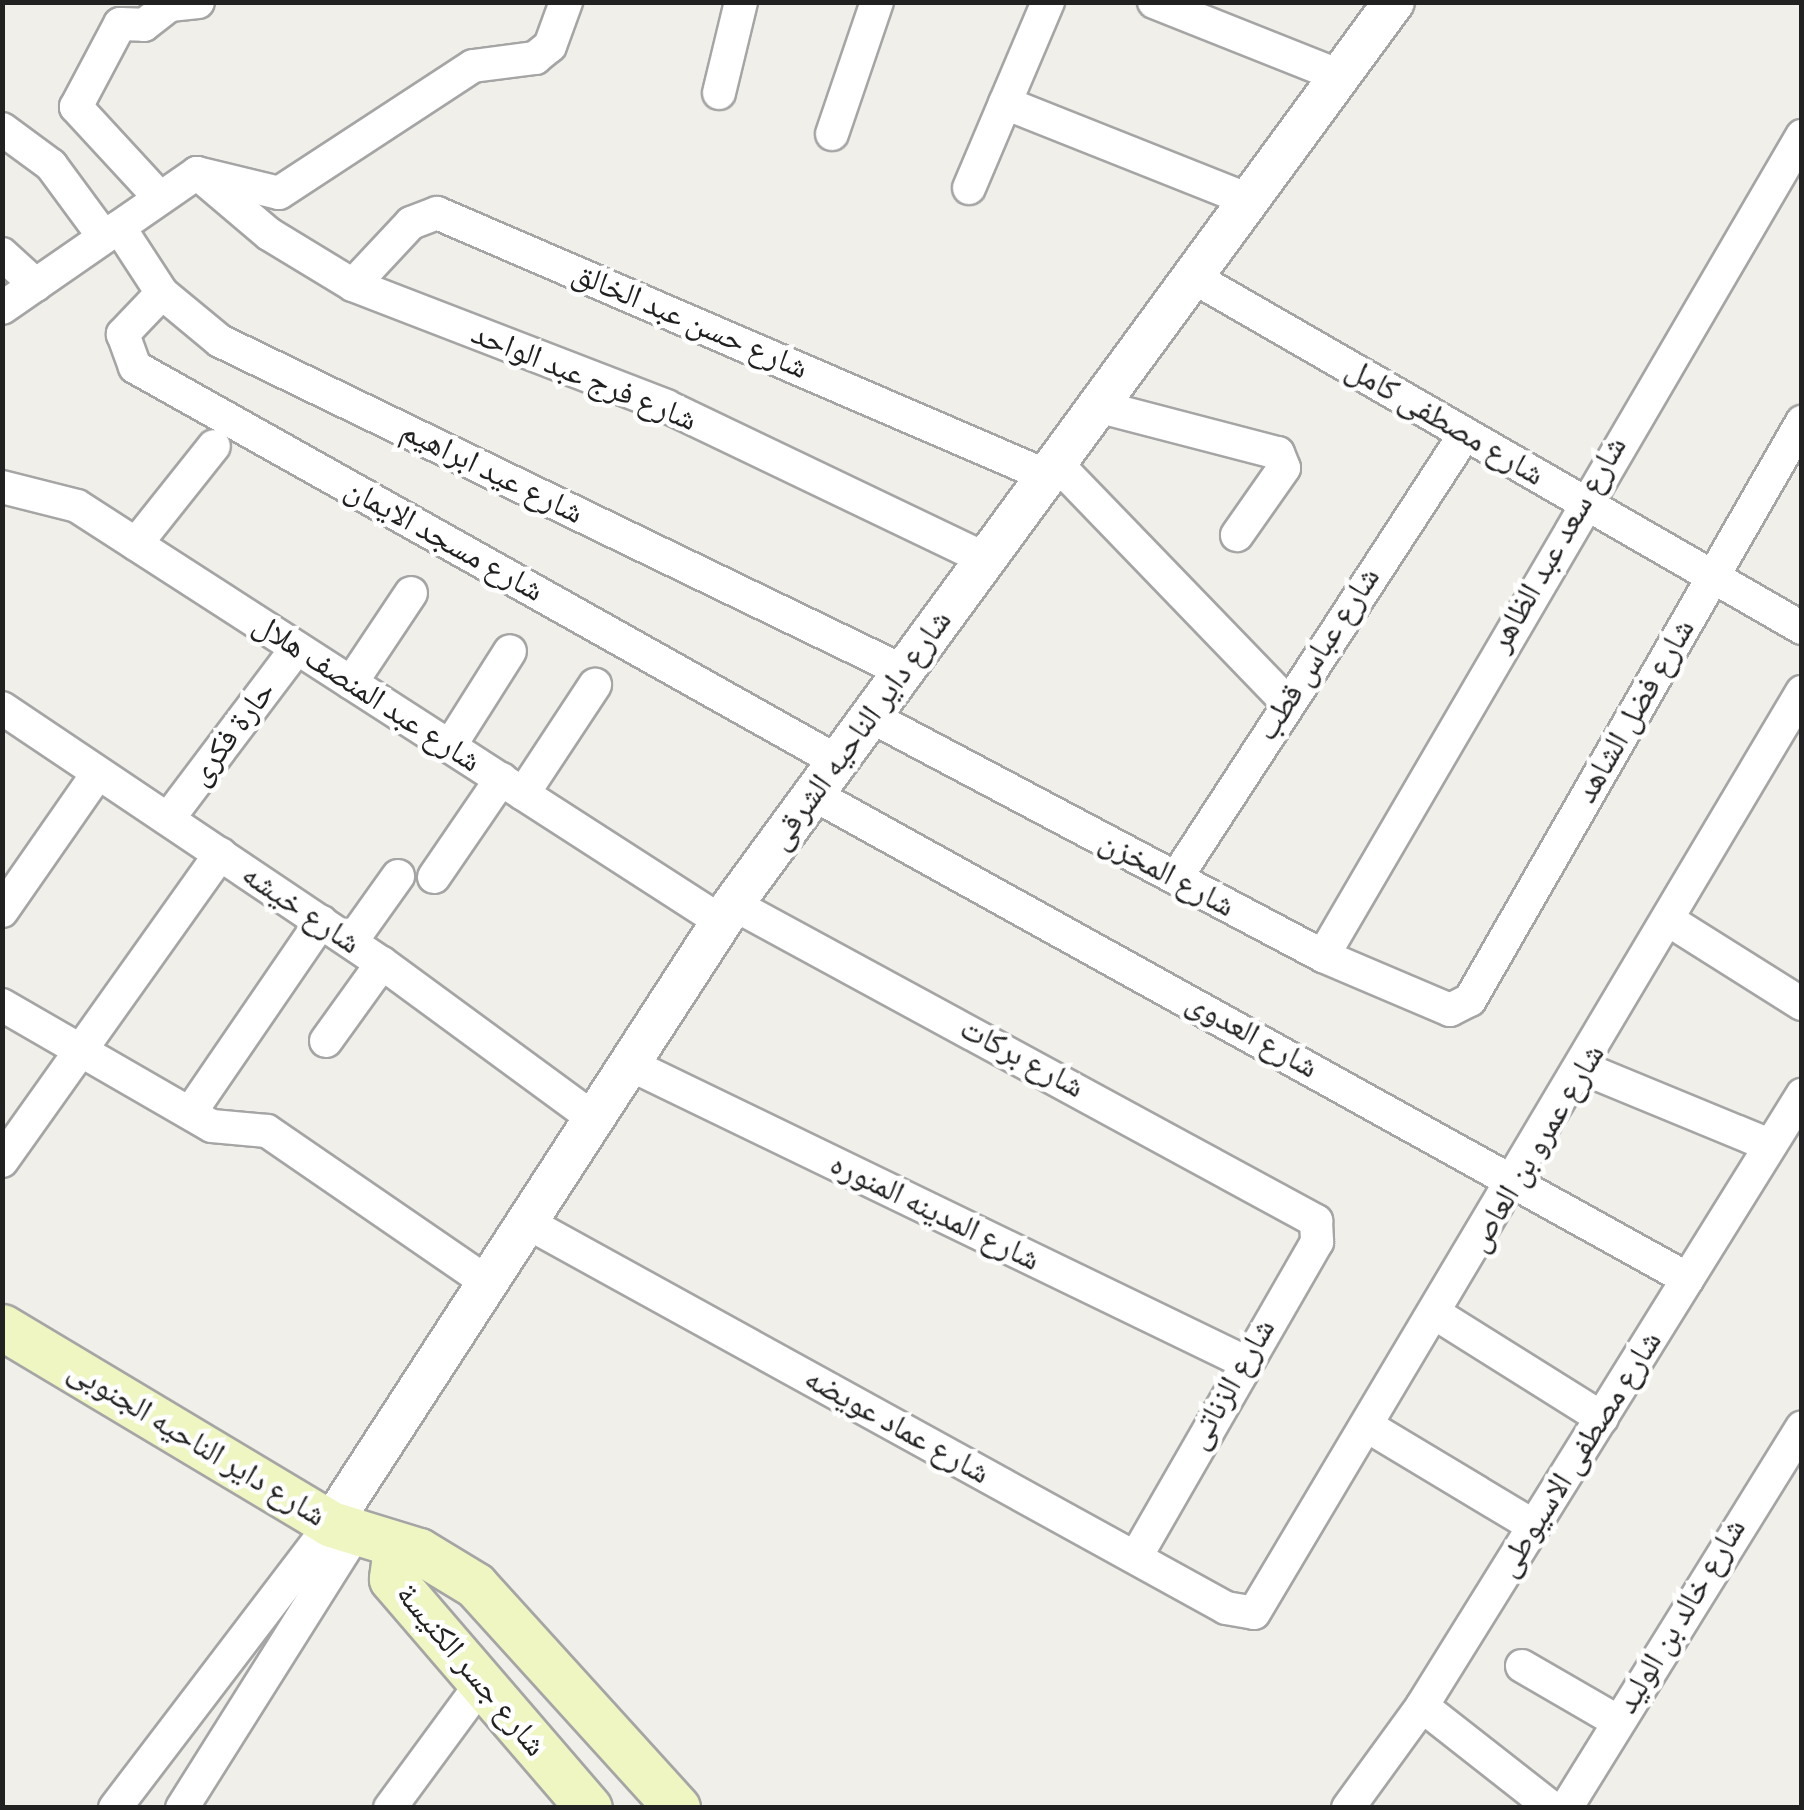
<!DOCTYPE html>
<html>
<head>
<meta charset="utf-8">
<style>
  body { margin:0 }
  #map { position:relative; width:1804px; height:1810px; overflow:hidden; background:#f1efe9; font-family:"Source Sans 3","Noto Naskh Arabic",sans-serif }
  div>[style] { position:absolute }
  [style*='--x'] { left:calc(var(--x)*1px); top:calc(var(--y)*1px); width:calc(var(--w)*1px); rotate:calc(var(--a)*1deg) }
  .roads { filter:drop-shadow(2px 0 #a5a5a5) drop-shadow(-2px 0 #a5a5a5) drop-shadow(0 2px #a5a5a5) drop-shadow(0 -2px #a5a5a5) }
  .minor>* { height:32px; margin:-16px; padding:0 16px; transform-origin:16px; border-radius:16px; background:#fff }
  .tertiary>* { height:40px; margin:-20px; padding:0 20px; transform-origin:20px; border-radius:20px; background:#fff }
  .secondary>* { height:45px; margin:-22.5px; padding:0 22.5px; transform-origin:22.5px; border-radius:22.5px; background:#eff6c2 }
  span { translate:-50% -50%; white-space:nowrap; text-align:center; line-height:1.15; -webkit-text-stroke:9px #fff; paint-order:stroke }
  .street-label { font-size:32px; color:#212121 }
  .frame { position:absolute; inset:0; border:5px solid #212121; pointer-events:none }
</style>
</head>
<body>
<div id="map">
  <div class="roads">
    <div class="minor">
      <i style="--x:1154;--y:2;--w:200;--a:21.7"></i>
      <i style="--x:719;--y:93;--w:94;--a:-76.4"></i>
      <i style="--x:1005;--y:103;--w:263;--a:21.7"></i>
      <i style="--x:2;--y:129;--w:61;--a:36.3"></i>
      <i style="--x:51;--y:165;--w:89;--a:53.6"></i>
      <i style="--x:832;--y:134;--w:139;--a:-71.2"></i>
      <i style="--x:197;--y:173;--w:94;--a:40.3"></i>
      <i style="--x:269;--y:234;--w:98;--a:31.3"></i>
      <i style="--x:353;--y:285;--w:336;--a:21.1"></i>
      <i style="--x:666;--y:406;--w:355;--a:25.6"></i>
      <i style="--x:969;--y:188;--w:202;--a:-67"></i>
      <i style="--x:160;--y:198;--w:124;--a:-132.7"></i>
      <i style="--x:76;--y:107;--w:94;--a:-62.1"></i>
      <i style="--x:120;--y:24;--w:24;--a:2"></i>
      <i style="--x:144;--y:25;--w:33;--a:-38"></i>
      <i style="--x:170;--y:5;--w:28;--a:-6"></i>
      <i style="--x:119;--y:227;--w:79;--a:56.9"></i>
      <i style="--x:162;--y:293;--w:75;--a:39.6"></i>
      <i style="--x:220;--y:341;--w:759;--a:25.79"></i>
      <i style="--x:2;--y:254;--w:46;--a:42.4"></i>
      <i style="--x:1193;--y:277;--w:703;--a:29.96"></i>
      <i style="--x:353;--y:285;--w:85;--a:-46.9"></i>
      <i style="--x:411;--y:223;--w:28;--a:-21"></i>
      <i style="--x:437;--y:213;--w:664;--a:23.32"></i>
      <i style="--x:162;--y:293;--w:57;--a:133.6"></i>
      <i style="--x:123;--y:334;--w:35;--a:70"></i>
      <i style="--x:135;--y:367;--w:805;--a:29.3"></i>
      <i style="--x:2;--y:308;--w:237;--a:-34.7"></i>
      <i style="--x:197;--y:173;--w:84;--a:13.7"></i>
      <i style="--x:279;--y:193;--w:232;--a:-33.2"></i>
      <i style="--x:473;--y:66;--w:63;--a:-7.4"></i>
      <i style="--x:535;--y:58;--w:19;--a:-39"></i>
      <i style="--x:550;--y:46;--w:47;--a:-70"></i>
      <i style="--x:1097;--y:406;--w:187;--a:14.6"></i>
      <i style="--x:1278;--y:453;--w:16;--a:68"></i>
      <i style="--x:1284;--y:468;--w:82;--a:125"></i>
      <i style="--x:1056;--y:463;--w:330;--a:46"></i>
      <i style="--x:2;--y:487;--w:77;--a:14.2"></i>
      <i style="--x:77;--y:506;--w:768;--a:32.82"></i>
      <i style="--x:136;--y:544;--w:125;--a:-51.5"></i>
      <i style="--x:351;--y:683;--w:108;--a:-56.3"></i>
      <i style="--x:2;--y:708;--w:458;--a:33.9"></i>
      <i style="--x:382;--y:963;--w:263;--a:36.3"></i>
      <i style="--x:870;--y:716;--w:513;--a:27.91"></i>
      <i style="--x:1323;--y:956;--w:138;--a:23"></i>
      <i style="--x:1450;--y:1010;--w:22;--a:-27"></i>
      <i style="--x:1470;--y:1000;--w:667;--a:-60.13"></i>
      <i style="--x:450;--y:746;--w:112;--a:-57.7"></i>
      <i style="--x:523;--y:794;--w:131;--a:-56.6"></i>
      <i style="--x:813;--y:794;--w:1000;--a:29"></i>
      <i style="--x:168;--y:819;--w:214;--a:-53"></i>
      <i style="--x:434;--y:877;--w:119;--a:-55.6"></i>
      <i style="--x:1176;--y:878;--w:530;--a:-56.94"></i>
      <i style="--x:733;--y:904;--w:664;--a:28.53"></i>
      <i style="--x:1316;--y:1221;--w:21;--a:87"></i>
      <i style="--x:1317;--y:1242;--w:363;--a:119.9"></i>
      <i style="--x:2;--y:911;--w:168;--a:-55.2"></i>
      <i style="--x:1670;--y:921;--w:156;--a:32.2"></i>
      <i style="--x:351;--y:942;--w:81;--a:-54.5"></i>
      <i style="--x:1323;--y:956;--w:950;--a:-59.71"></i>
      <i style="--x:2;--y:1005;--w:242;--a:30"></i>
      <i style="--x:212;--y:1126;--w:55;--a:5.2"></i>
      <i style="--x:267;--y:1131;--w:267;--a:34.5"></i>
      <i style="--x:326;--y:1041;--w:96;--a:-54.3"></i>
      <i style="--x:629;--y:1064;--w:680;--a:25.81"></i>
      <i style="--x:1585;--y:1069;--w:199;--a:22.4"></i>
      <i style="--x:190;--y:1113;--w:232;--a:-55.6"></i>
      <i style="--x:2;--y:1161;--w:377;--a:-54.6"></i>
      <i style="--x:526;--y:1222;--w:799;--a:28.87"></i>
      <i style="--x:1226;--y:1608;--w:28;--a:10"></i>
      <i style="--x:1254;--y:1613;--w:1072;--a:-59.25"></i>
      <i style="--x:1436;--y:1314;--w:196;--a:32.1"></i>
      <i style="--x:1369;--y:1427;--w:192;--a:31"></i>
      <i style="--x:1522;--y:1666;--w:110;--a:30.1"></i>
      <i style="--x:1422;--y:1706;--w:165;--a:38.1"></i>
      <i style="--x:115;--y:1808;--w:357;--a:-52.7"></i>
      <i style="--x:182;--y:1808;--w:325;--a:-57.8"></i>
      <i style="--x:390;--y:1808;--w:154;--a:-53.7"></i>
      <i style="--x:1348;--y:1808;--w:126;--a:-54"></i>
      <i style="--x:1422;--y:1706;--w:720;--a:-58.12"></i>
      <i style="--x:1566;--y:1808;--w:448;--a:-58.2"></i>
    </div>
    <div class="tertiary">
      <i style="--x:331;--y:1524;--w:739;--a:-57.04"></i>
      <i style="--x:733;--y:904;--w:1118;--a:-53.77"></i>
    </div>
    <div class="secondary">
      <i style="--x:2;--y:1327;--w:383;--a:30.9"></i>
      <i style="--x:331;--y:1524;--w:92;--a:17.1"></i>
      <i style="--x:419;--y:1551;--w:66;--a:31.3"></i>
      <i style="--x:475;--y:1585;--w:301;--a:47.8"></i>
      <i style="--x:396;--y:1549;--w:30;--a:98"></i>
      <i style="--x:392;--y:1579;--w:302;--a:49.3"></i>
    </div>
  </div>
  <div class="street-label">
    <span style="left:690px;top:321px;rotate:23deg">شارع حسن عبد الخالق</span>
    <span style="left:584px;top:377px;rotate:22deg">شارع فرج عبد الواحد</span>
    <span style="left:1445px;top:422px;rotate:30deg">شارع مصطفى كامل</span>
    <span style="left:492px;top:472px;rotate:26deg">شارع عيد ابراهيم</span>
    <span style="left:444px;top:540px;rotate:29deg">شارع مسجد الايمان</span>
    <span style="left:1558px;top:544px;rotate:-60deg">شارع سعد عبد الظاهر</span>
    <span style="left:1318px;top:654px;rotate:-57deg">شارع عباس قطب</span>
    <span style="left:367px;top:693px;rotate:33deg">شارع عبد المنصف هلال</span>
    <span style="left:1635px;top:711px;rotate:-60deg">شارع فضل الشاهد</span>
    <span style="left:860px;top:730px;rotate:-54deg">شارع داير الناحيه الشرقى</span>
    <span style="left:232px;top:733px;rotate:-53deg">حارة فكرى</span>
    <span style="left:1167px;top:874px;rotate:28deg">شارع المخزن</span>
    <span style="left:301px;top:909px;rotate:34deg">شارع خيشه</span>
    <span style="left:1252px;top:1035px;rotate:29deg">شارع العدوى</span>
    <span style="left:1022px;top:1058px;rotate:28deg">شارع بركات</span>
    <span style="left:1536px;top:1148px;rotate:-59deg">شارع عمرو بن العاص</span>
    <span style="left:935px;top:1212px;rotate:26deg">شارع المدينه المنوره</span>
    <span style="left:1231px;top:1384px;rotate:-60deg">شارع الزناتى</span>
    <span style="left:897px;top:1426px;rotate:29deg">شارع عماد عويضه</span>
    <span style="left:197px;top:1443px;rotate:31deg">شارع داير الناحيه الجنوبى</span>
    <span style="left:1579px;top:1454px;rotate:-58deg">شارع مصطفى الاسيوطى</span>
    <span style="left:1681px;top:1616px;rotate:-59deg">شارع خالد بن الوليد</span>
    <span style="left:471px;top:1670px;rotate:50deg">شارع جسر الكنيسة</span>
  </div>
  <div class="frame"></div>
</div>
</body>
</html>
